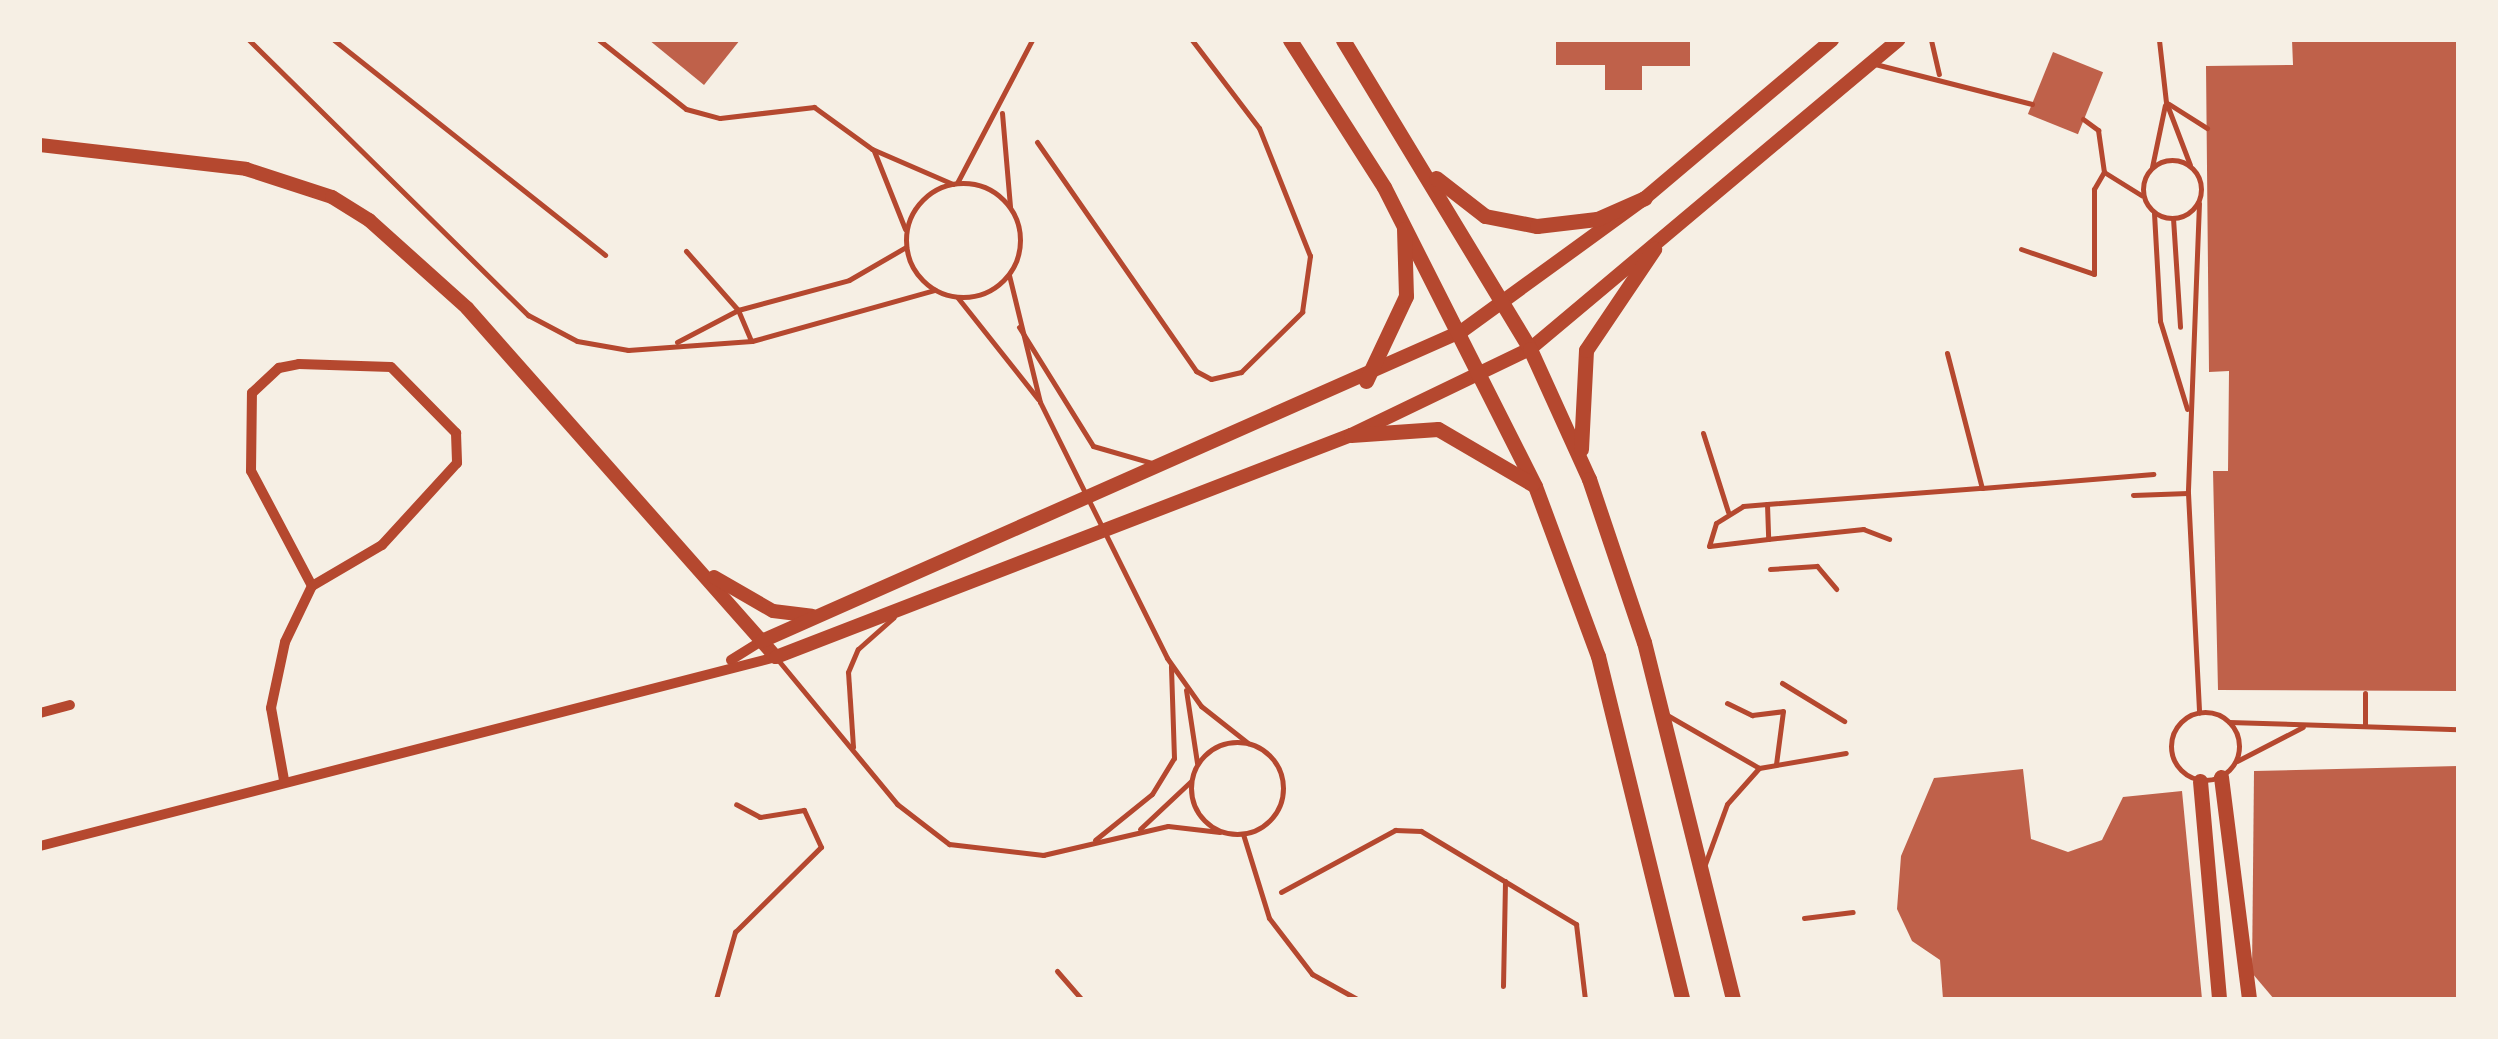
<!DOCTYPE html>
<html>
<head>
<meta charset="utf-8">
<style>
  body { margin:0 }
  #map { position:relative; width:2498px; height:1039px; overflow:hidden; background:#f6efe4; font-family:"Alegreya Sans",sans-serif }
  div>[style] { position:absolute }
  [style*='--x'] { left:calc(var(--x)*1px); top:calc(var(--y)*1px); width:calc(var(--w)*1px); rotate:calc(var(--a)*1deg) }
  .building>* { inset:0; background:#bf614a; transform-origin:0 0 }
  .service>* { height:5px; margin:-2.5px; padding:0 2.5px; transform-origin:2.5px; border-radius:2.5px; background:#b5482f }
  .service>.ring { margin:-2.5px; padding:0; box-sizing:content-box; background:none; border:5px solid #b5482f; border-radius:50% }
  .minor>* { height:10px; margin:-5px; padding:0 5px; transform-origin:5px; border-radius:5px; background:#b5482f }
  .tertiary>* { height:14px; margin:-7px; padding:0 7px; transform-origin:7px; border-radius:7px; background:#b5482f }
  .secondary>* { height:15px; margin:-7.5px; padding:0 7.5px; transform-origin:7.5px; border-radius:7.5px; background:#b5482f }
  span { translate:-50% -50%; white-space:nowrap; text-align:center; line-height:1.15; -webkit-text-stroke:8px #f6efe4; paint-order:stroke }
  .frame { position:absolute; inset:0; border:42px solid #f6efe4; pointer-events:none }
</style>
</head>
<body>
<div id="map">
  <div class="building">
    <i style="clip-path:polygon(649px 40px,740px 40px,704px 85px)"></i>
    <i style="clip-path:polygon(1556px 40px,1690px 40px,1690px 66px,1642px 66px,1642px 90px,1605px 90px,1605px 65px,1556px 65px)"></i>
    <i style="clip-path:polygon(2292px 40px,2458px 40px,2458px 691px,2218px 690px,2213px 471px,2228px 471px,2229px 371px,2209px 372px,2206px 66px,2293px 65px)"></i>
    <i style="left:2053px;top:52px;width:54px;height:67px;rotate:22deg"></i>
    <i style="clip-path:polygon(2458px 766px,2458px 999px,2274px 999px,2252px 973px,2254px 771px)"></i>
    <i style="clip-path:polygon(2023px 769px,2031px 839px,2068px 852px,2102px 840px,2123px 797px,2182px 791px,2202px 999px,1943px 999px,1940px 960px,1912px 941px,1897px 909px,1901px 856px,1934px 778px)"></i>
  </div>
  <div class="service">
    <i style="--x:249;--y:40;--w:392;--a:44.6"></i>
    <i style="--x:528;--y:315;--w:55;--a:28"></i>
    <i style="--x:577;--y:341;--w:52;--a:10"></i>
    <i style="--x:628;--y:350;--w:124;--a:-4.2"></i>
    <i style="--x:752;--y:341;--w:190;--a:-15.6"></i>
    <i style="--x:334;--y:40;--w:346;--a:38.4"></i>
    <i style="--x:599;--y:40;--w:111;--a:38.4"></i>
    <i style="--x:686;--y:109;--w:35;--a:15"></i>
    <i style="--x:720;--y:118;--w:95;--a:-6.7"></i>
    <i style="--x:814;--y:107;--w:72;--a:35.9"></i>
    <i style="--x:872;--y:149;--w:88;--a:23.4"></i>
    <i style="--x:1931;--y:40;--w:35;--a:77"></i>
    <i style="--x:2159;--y:40;--w:62;--a:83.6"></i>
    <i style="--x:2166;--y:102;--w:67;--a:69.1"></i>
    <i style="--x:1875;--y:64;--w:162;--a:14.3"></i>
    <i style="--x:2169;--y:104;--w:45;--a:32.3"></i>
    <i style="--x:1002;--y:113;--w:94;--a:85.1"></i>
    <i style="--x:2083;--y:119;--w:19;--a:36"></i>
    <i style="--x:2098;--y:130;--w:42;--a:81.9"></i>
    <i style="--x:2104;--y:172;--w:44;--a:31.9"></i>
    <i style="--x:1037;--y:142;--w:279;--a:55.2"></i>
    <i style="--x:1196;--y:371;--w:17;--a:28"></i>
    <i style="--x:1211;--y:379;--w:31;--a:-13"></i>
    <i style="--x:1241;--y:372;--w:86;--a:-44.5"></i>
    <i style="--x:1302;--y:312;--w:57;--a:-81.9"></i>
    <i style="--x:1310;--y:256;--w:138;--a:-111.7"></i>
    <i style="--x:1259;--y:128;--w:111;--a:-127.3"></i>
    <i style="--x:874;--y:151;--w:84;--a:68.3"></i>
    <i class="ring" style="left:2143px;top:160px;width:53px;height:53px"></i>
    <i style="--x:2152;--y:167;--w:63;--a:-78.2"></i>
    <i style="--x:957;--y:183;--w:161;--a:-62.3"></i>
    <i class="ring" style="left:906px;top:183px;width:109px;height:109px"></i>
    <i style="--x:2199;--y:203;--w:290;--a:92.2"></i>
    <i style="--x:2188;--y:493;--w:220;--a:87.1"></i>
    <i style="--x:2154;--y:213;--w:108;--a:86.8"></i>
    <i style="--x:2160;--y:321;--w:92;--a:72.9"></i>
    <i style="--x:2173;--y:218;--w:109;--a:86.3"></i>
    <i style="--x:2021;--y:249;--w:77;--a:18.9"></i>
    <i style="--x:2094;--y:274;--w:85;--a:-90"></i>
    <i style="--x:2094;--y:189;--w:20;--a:-60"></i>
    <i style="--x:686;--y:251;--w:79;--a:48.6"></i>
    <i style="--x:738;--y:310;--w:33;--a:67"></i>
    <i style="--x:1009;--y:275;--w:131;--a:76.3"></i>
    <i style="--x:1040;--y:402;--w:286;--a:63.6"></i>
    <i style="--x:1167;--y:658;--w:59;--a:54.7"></i>
    <i style="--x:1201;--y:706;--w:60;--a:38.2"></i>
    <i style="--x:958;--y:298;--w:129;--a:51.6"></i>
    <i style="--x:1019;--y:327;--w:140;--a:58.1"></i>
    <i style="--x:1093;--y:446;--w:61;--a:16.1"></i>
    <i style="--x:677;--y:342;--w:69;--a:-27.7"></i>
    <i style="--x:738;--y:310;--w:115;--a:-15.1"></i>
    <i style="--x:849;--y:280;--w:66;--a:-30.1"></i>
    <i style="--x:1947;--y:353;--w:139;--a:75.5"></i>
    <i style="--x:1703;--y:433;--w:83;--a:72.4"></i>
    <i style="--x:2133;--y:495;--w:55;--a:-2.1"></i>
    <i style="--x:1767;--y:504;--w:35;--a:88"></i>
    <i style="--x:1768;--y:539;--w:59;--a:173.2"></i>
    <i style="--x:1709;--y:546;--w:24;--a:-73"></i>
    <i style="--x:1716;--y:523;--w:32;--a:-32"></i>
    <i style="--x:1743;--y:506;--w:24;--a:-5"></i>
    <i style="--x:1767;--y:504;--w:216;--a:-4.3"></i>
    <i style="--x:1982;--y:488;--w:172;--a:-4.7"></i>
    <i style="--x:1768;--y:539;--w:96;--a:-6"></i>
    <i style="--x:1863;--y:529;--w:28;--a:21"></i>
    <i style="--x:1770;--y:569;--w:47;--a:-3.7"></i>
    <i style="--x:1817;--y:566;--w:30;--a:50"></i>
    <i style="--x:778;--y:660;--w:187;--a:50.4"></i>
    <i style="--x:897;--y:804;--w:66;--a:37.6"></i>
    <i style="--x:949;--y:844;--w:95;--a:6.7"></i>
    <i style="--x:1043;--y:855;--w:128;--a:-13.1"></i>
    <i style="--x:1168;--y:826;--w:52;--a:6.6"></i>
    <i style="--x:1782;--y:683;--w:73;--a:31.5"></i>
    <i style="--x:1186;--y:690;--w:74;--a:81.4"></i>
    <i style="--x:2365;--y:693;--w:32;--a:90"></i>
    <i style="--x:1727;--y:703;--w:28;--a:26"></i>
    <i style="--x:1752;--y:715;--w:31;--a:-7"></i>
    <i style="--x:1783;--y:711;--w:53;--a:97.5"></i>
    <i class="ring" style="left:2171px;top:712px;width:63px;height:63px"></i>
    <i style="--x:1667;--y:715;--w:106;--a:29.9"></i>
    <i style="--x:1759;--y:768;--w:48;--a:131.6"></i>
    <i style="--x:1727;--y:804;--w:64;--a:110.1"></i>
    <i style="--x:2229;--y:722;--w:229;--a:1.8"></i>
    <i class="ring" style="left:1191px;top:742px;width:87px;height:87px"></i>
    <i style="--x:853;--y:747;--w:75;--a:-93.8"></i>
    <i style="--x:848;--y:672;--w:25;--a:-67"></i>
    <i style="--x:858;--y:649;--w:48;--a:-41.6"></i>
    <i style="--x:2237;--y:761;--w:74;--a:-27.3"></i>
    <i style="--x:1759;--y:768;--w:88;--a:-9.8"></i>
    <i style="--x:1140;--y:829;--w:69;--a:-43.2"></i>
    <i style="--x:1243;--y:834;--w:88;--a:72.8"></i>
    <i style="--x:1269;--y:918;--w:71;--a:52.5"></i>
    <i style="--x:1312;--y:974;--w:51;--a:29.1"></i>
    <i style="--x:1095;--y:840;--w:73;--a:-38.9"></i>
    <i style="--x:1152;--y:794;--w:42;--a:-58.6"></i>
    <i style="--x:1174;--y:758;--w:92;--a:-91.9"></i>
    <i style="--x:1281;--y:892;--w:130;--a:-28.5"></i>
    <i style="--x:1395;--y:830;--w:26;--a:2"></i>
    <i style="--x:1421;--y:831;--w:181;--a:31"></i>
    <i style="--x:1576;--y:924;--w:76;--a:83.2"></i>
    <i style="--x:1804;--y:918;--w:49;--a:-7"></i>
    <i style="--x:1057;--y:971;--w:37;--a:49"></i>
    <i style="--x:1503;--y:986;--w:105;--a:-88.9"></i>
    <i style="--x:716;--y:999;--w:70;--a:-74.2"></i>
    <i style="--x:735;--y:932;--w:121;--a:-44.7"></i>
    <i style="--x:821;--y:847;--w:41;--a:-114.7"></i>
    <i style="--x:804;--y:810;--w:45;--a:171"></i>
    <i style="--x:760;--y:817;--w:27;--a:-152"></i>
  </div>
  <div class="minor">
    <i style="--x:731;--y:660;--w:36;--a:-32"></i>
    <i style="--x:40;--y:713;--w:31;--a:-15"></i>
    <i style="--x:284;--y:780;--w:73;--a:-100.2"></i>
    <i style="--x:271;--y:708;--w:67;--a:-78"></i>
    <i style="--x:285;--y:642;--w:62;--a:-64.3"></i>
    <i style="--x:312;--y:586;--w:130;--a:-117.9"></i>
    <i style="--x:251;--y:471;--w:78;--a:-89.3"></i>
    <i style="--x:252;--y:393;--w:37;--a:-43"></i>
    <i style="--x:279;--y:368;--w:20;--a:-11"></i>
    <i style="--x:299;--y:364;--w:92;--a:1.9"></i>
    <i style="--x:391;--y:367;--w:93;--a:45.4"></i>
    <i style="--x:456;--y:433;--w:30;--a:88"></i>
    <i style="--x:457;--y:463;--w:111;--a:132.4"></i>
    <i style="--x:382;--y:545;--w:81;--a:149.6"></i>
    <i style="--x:40;--y:846;--w:760;--a:-14.4"></i>
  </div>
  <div class="tertiary">
    <i style="--x:40;--y:145;--w:207;--a:6.6"></i>
    <i style="--x:246;--y:169;--w:90;--a:18"></i>
    <i style="--x:332;--y:197;--w:44;--a:31.9"></i>
    <i style="--x:369;--y:220;--w:132;--a:41.9"></i>
    <i style="--x:467;--y:308;--w:466;--a:48.5"></i>
    <i style="--x:776;--y:657;--w:616;--a:-21.11"></i>
    <i style="--x:1351;--y:435;--w:199;--a:-25.7"></i>
    <i style="--x:1530;--y:349;--w:481;--a:-40"></i>
    <i style="--x:714;--y:577;--w:68;--a:30"></i>
    <i style="--x:773;--y:611;--w:39;--a:7"></i>
    <i style="--x:762;--y:641;--w:766;--a:-23.89"></i>
    <i style="--x:1462;--y:331;--w:226;--a:-36"></i>
    <i style="--x:1645;--y:198;--w:245;--a:-40.2"></i>
  </div>
  <div class="secondary">
    <i style="--x:1290;--y:40;--w:174;--a:57.4"></i>
    <i style="--x:1384;--y:187;--w:335;--a:63.2"></i>
    <i style="--x:1535;--y:486;--w:181;--a:69.7"></i>
    <i style="--x:1598;--y:656;--w:353;--a:76.2"></i>
    <i style="--x:1343;--y:40;--w:361;--a:58.8"></i>
    <i style="--x:1530;--y:349;--w:143;--a:65.6"></i>
    <i style="--x:1589;--y:479;--w:172;--a:71.4"></i>
    <i style="--x:1644;--y:642;--w:368;--a:76"></i>
    <i style="--x:1436;--y:178;--w:62;--a:37.8"></i>
    <i style="--x:1485;--y:216;--w:53;--a:10.9"></i>
    <i style="--x:1537;--y:226;--w:60;--a:-6.7"></i>
    <i style="--x:1597;--y:219;--w:52;--a:-23.6"></i>
    <i style="--x:1366;--y:381;--w:94;--a:-64.8"></i>
    <i style="--x:1406;--y:296;--w:67;--a:-91.7"></i>
    <i style="--x:1351;--y:435;--w:87;--a:-3.9"></i>
    <i style="--x:1438;--y:429;--w:109;--a:30.3"></i>
    <i style="--x:1581;--y:449;--w:99;--a:-87.1"></i>
    <i style="--x:1586;--y:350;--w:122;--a:-56"></i>
    <i style="--x:2221;--y:777;--w:224;--a:82.8"></i>
    <i style="--x:2200;--y:781;--w:219;--a:85"></i>
  </div>
  <div class="frame"></div>
</div>
</body>
</html>
